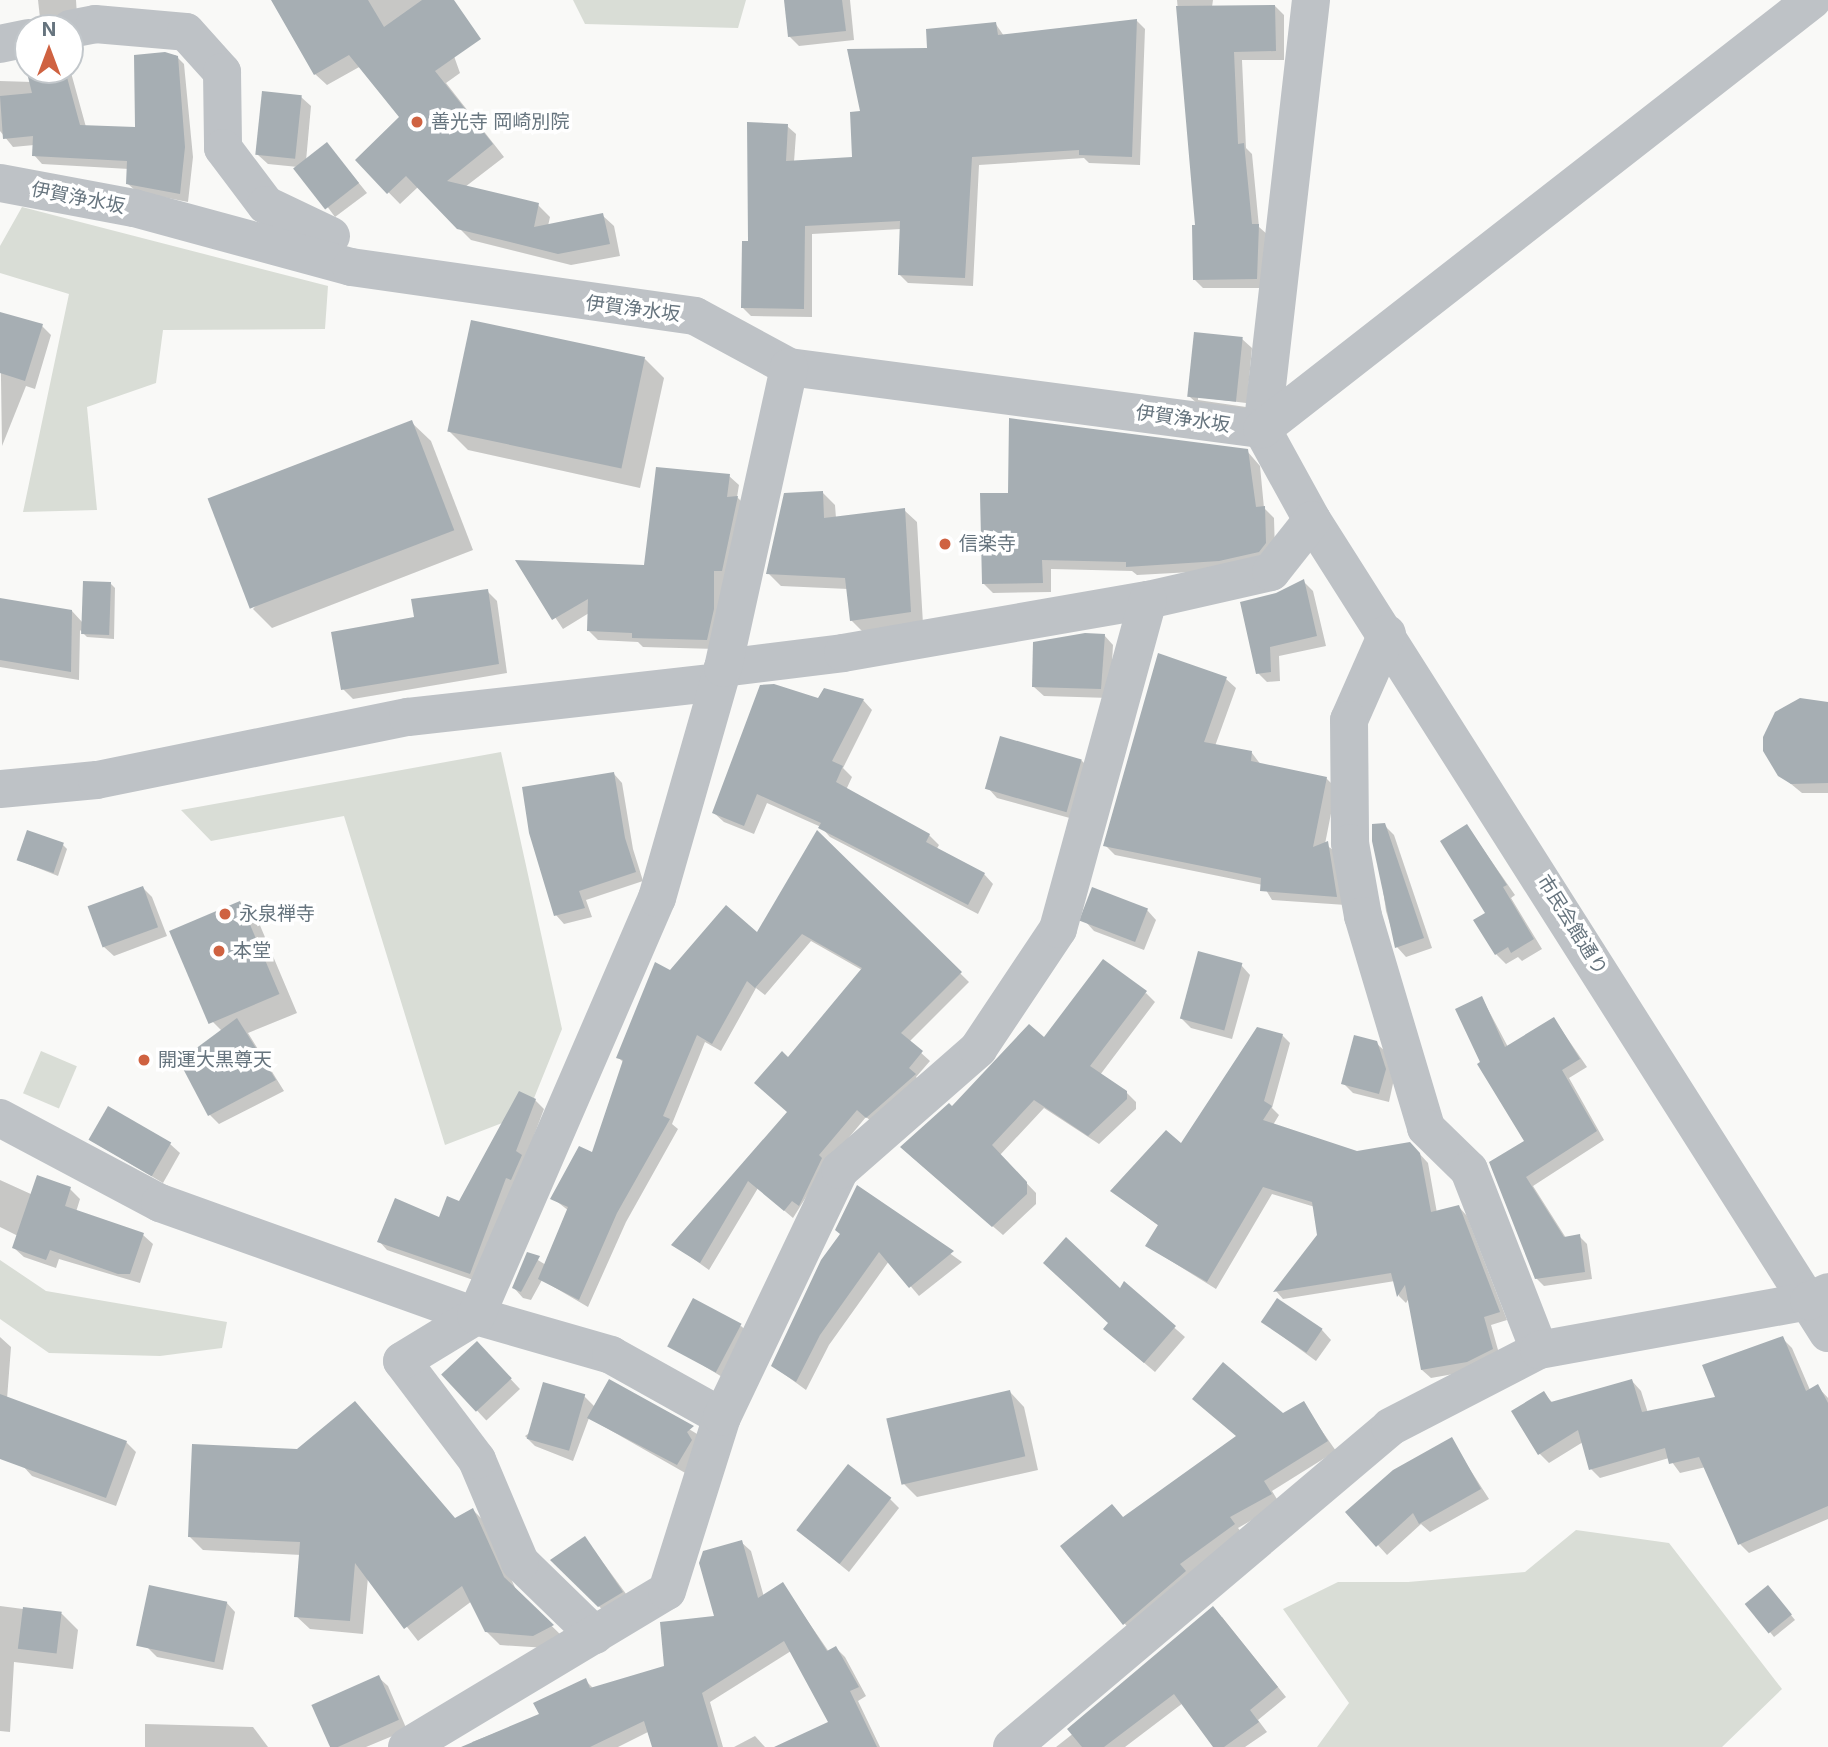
<!DOCTYPE html>
<html>
<head>
<meta charset="utf-8">
<style>
  body { margin:0 }
  #map { position:relative; width:1828px; height:1747px; overflow:hidden; background:#f9f9f7; font-family:Inter,"Noto Sans JP",sans-serif }
  div>[style] { position:absolute }
  [style*='--x'] { left:calc(var(--x)*1px); top:calc(var(--y)*1px); width:calc(var(--w)*1px); rotate:calc(var(--a)*1deg) }
  .green>* { inset:0; background:#d9ddd6; transform-origin:0 0 }
  .shadow>* { inset:0; background:#0003; transform-origin:0 0 }
  .building>* { inset:0; background:#a6aeb3; transform-origin:0 0 }
  .minor>* { height:38px; margin:-19px; padding:0 19px; transform-origin:19px; border-radius:19px; background:#bec2c6 }
  .dots>* { width:19px; height:19px; translate:-50% -50%; box-sizing:border-box; border:4px solid #fff; border-radius:50% }
  span { translate:-50% -50%; white-space:nowrap; text-align:center; line-height:1.15; -webkit-text-stroke:7px #fff; paint-order:stroke }
  .poi-label { font-size:19px; color:#66747e }
  .left { translate:0 -50%; text-align:left }
  .street-label { font-size:19px; color:#66747e }
  .north { position:absolute; left:14px; top:14px; width:70px; height:70px; box-sizing:border-box; background:#fff; border:2px solid #c2c7cb; border-radius:50%; rotate:0deg; font-size:19px; font-weight:700; line-height:28px; text-align:center; color:#66747e }
  .north::after { content:''; display:block; margin:auto; width:24px; height:32px; background:#cf6241; clip-path:polygon(50% 0,100% 100%,50% 72%,0 100%) }
</style>
</head>
<body>
<div id="map">
  <div class="green">
    <i style="clip-path:polygon(573px 0,746px 0,738px 28px,585px 24px)"></i>
    <i style="clip-path:polygon(22px 207px,328px 286px,325px 329px,163px 330px,156px 383px,87px 407px,97px 510px,23px 512px,69px 294px,0 273px,0 246px)"></i>
    <i style="clip-path:polygon(501px 752px,562px 1029px,528px 1113px,445px 1145px,344px 816px,211px 841px,181px 810px)"></i>
    <i style="left:41px;top:1051px;width:39px;height:46px;rotate:23deg"></i>
    <i style="clip-path:polygon(0 1260px,46px 1291px,227px 1322px,222px 1348px,160px 1356px,49px 1353px,0 1319px)"></i>
    <i style="clip-path:polygon(1576px 1530px,1669px 1543px,1782px 1689px,1722px 1747px,1317px 1747px,1349px 1703px,1283px 1609px,1338px 1582px,1408px 1582px,1525px 1572px)"></i>
  </div>
  <div class="shadow">
    <i style="clip-path:polygon(38px 0,76px 0,77px 15px,48px 27px,40px 18px)"></i>
    <i style="clip-path:polygon(273px 0,434px 0,460px 73px,446px 83px,504px 157px,465px 187px,538px 205px,550px 217px,548px 226px,602px 215px,614px 226px,620px 256px,571px 265px,471px 240px,418px 187px,400px 204px,357px 160px,401px 118px,361px 66px,327px 85px,315px 74px)"></i>
    <i style="clip-path:polygon(786px 0,850px 0,854px 40px,799px 46px,789px 36px)"></i>
    <i style="clip-path:polygon(1177px 0,1213px 0,1212px 7px,1275px 6px,1284px 15px,1284px 60px,1242px 60px,1246px 148px,1252px 154px,1259px 227px,1268px 235px,1265px 288px,1203px 288px,1194px 279px,1197px 227px)"></i>
    <i style="clip-path:polygon(1137px 21px,1145px 29px,1140px 165px,1089px 163px,1084px 158px,979px 165px,973px 286px,908px 283px,899px 274px,901px 229px,812px 234px,812px 317px,751px 316px,743px 308px,749px 243px,787px 126px,796px 134px,794px 162px,854px 158px,862px 113px,929px 50px,995px 23px,1004px 36px)"></i>
    <i style="clip-path:polygon(175px 55px,184px 64px,193px 157px,188px 202px,137px 192px,128px 184px,129px 169px,42px 164px,34px 155px,34px 145px,13px 147px,0 131px,0 81px,32px 82px,28px 70px,70px 69px,86px 127px,137px 129px,136px 57px)"></i>
    <i style="clip-path:polygon(301px 97px,311px 106px,306px 161px,327px 144px,367px 193px,335px 217px,298px 167px,268px 164px,258px 155px)"></i>
    <i style="clip-path:polygon(0 313px,42px 326px,51px 335px,35px 389px,26px 386px,2px 446px)"></i>
    <i style="clip-path:polygon(evenodd,1242px 339px,1252px 348px,1246px 412px,1200px 406px,1190px 397px,1242px 339px,1198px 397px,1246px 403px,1246px 407px,1198px 400px,1198px 397px)"></i>
    <i style="clip-path:polygon(645px 359px,664px 378px,640px 488px,468px 450px,449px 431px)"></i>
    <i style="clip-path:polygon(411px 422px,431px 441px,473px 550px,272px 628px,253px 609px)"></i>
    <i style="clip-path:polygon(1247px 451px,1260px 466px,1264px 508px,1274px 518px,1275px 553px,1229px 570px,1137px 575px,1132px 571px,1051px 569px,1051px 592px,993px 593px,983px 583px,1010px 495px)"></i>
    <i style="clip-path:polygon(729px 476px,739px 485px,737px 497px,747px 507px,716px 649px,643px 647px,638px 642px,598px 640px,588px 630px,589px 613px,563px 629px,518px 562px,646px 567px)"></i>
    <i style="clip-path:polygon(822px 492px,835px 505px,836px 518px,904px 510px,917px 522px,923px 624px,864px 633px,851px 620px,848px 589px,781px 586px,768px 573px)"></i>
    <i style="clip-path:polygon(1303px 581px,1313px 591px,1326px 646px,1279px 656px,1280px 681px,1267px 682px,1258px 673px,1276px 595px)"></i>
    <i style="clip-path:polygon(111px 584px,115px 588px,114px 639px,87px 637px,80px 630px,79px 680px,0 667px,0 599px,72px 611px,83px 623px)"></i>
    <i style="clip-path:polygon(487px 591px,497px 601px,507px 673px,353px 699px,343px 689px)"></i>
    <i style="clip-path:polygon(1104px 635px,1113px 645px,1110px 698px,1044px 696px,1034px 687px)"></i>
    <i style="clip-path:polygon(1226px 679px,1236px 688px,1215px 746px,1252px 753px,1261px 765px,1326px 778px,1336px 788px,1325px 844px,1337px 853px,1346px 905px,1272px 900px,1263px 885px,1115px 855px,1105px 845px)"></i>
    <i style="clip-path:polygon(819px 700px,863px 700px,872px 710px,843px 768px,852px 777px,846px 790px,929px 835px,939px 845px,936px 850px,984px 874px,993px 884px,978px 914px,830px 837px,821px 827px,767px 803px,754px 834px,724px 822px,714px 813px)"></i>
    <i style="clip-path:polygon(1828px 705px,1828px 793px,1802px 793px,1780px 775px)"></i>
    <i style="clip-path:polygon(1081px 760px,1091px 770px,1077px 820px,997px 798px,988px 788px)"></i>
    <i style="clip-path:polygon(614px 774px,622px 783px,633px 849px,643px 881px,586px 900px,592px 917px,564px 924px,556px 915px)"></i>
    <i style="clip-path:polygon(1374px 825px,1384px 825px,1394px 835px,1432px 948px,1406px 957px,1397px 947px,1386px 911px)"></i>
    <i style="clip-path:polygon(1467px 826px,1515px 895px,1511px 898px,1542px 949px,1522px 961px,1518px 957px,1506px 964px,1496px 954px)"></i>
    <i style="clip-path:polygon(817px 833px,969px 982px,909px 1042px,930px 1061px,916px 1077px,923px 1084px,876px 1125px,866px 1117px,826px 1165px,793px 1218px,758px 1188px,709px 1270px,674px 1245px,789px 1112px,789px 1059px,862px 970px,811px 941px,765px 995px,756px 988px,721px 1051px,705px 1042px,672px 1124px,678px 1129px,626px 1222px,588px 1307px,542px 1280px,531px 1300px,523px 1298px,514px 1288px,528px 1254px,546px 1265px,569px 1211px,555px 1200px,593px 1154px,624px 1063px,618px 1057px,671px 972px,758px 934px)"></i>
    <i style="clip-path:polygon(63px 845px,67px 849px,58px 876px,18px 860px)"></i>
    <i style="clip-path:polygon(143px 888px,152px 897px,167px 936px,114px 956px,104px 947px)"></i>
    <i style="clip-path:polygon(239px 903px,259px 923px,297px 1013px,248px 1033px,284px 1091px,219px 1124px,210px 1115px,222px 1031px,211px 1020px)"></i>
    <i style="clip-path:polygon(1147px 910px,1156px 920px,1144px 950px,1094px 931px,1085px 921px)"></i>
    <i style="clip-path:polygon(1241px 965px,1250px 975px,1232px 1039px,1191px 1028px,1181px 1018px)"></i>
    <i style="clip-path:polygon(1146px 993px,1155px 1002px,1100px 1075px,1126px 1092px,1136px 1102px,1136px 1109px,1099px 1144px,1044px 1108px,1000px 1155px,1036px 1193px,1036px 1204px,1003px 1235px,911px 1156px,952px 1109px,1044px 1040px)"></i>
    <i style="clip-path:polygon(1482px 998px,1508px 1047px,1554px 1019px,1587px 1067px,1569px 1078px,1604px 1140px,1533px 1186px,1566px 1238px,1579px 1236px,1587px 1244px,1592px 1279px,1544px 1286px,1536px 1278px,1492px 1163px,1526px 1141px,1482px 1063px)"></i>
    <i style="clip-path:polygon(1282px 1035px,1290px 1043px,1272px 1108px,1279px 1115px,1273px 1125px,1357px 1153px,1418px 1152px,1428px 1163px,1437px 1213px,1459px 1207px,1467px 1216px,1507px 1320px,1491px 1325px,1500px 1357px,1476px 1370px,1431px 1378px,1422px 1370px,1409px 1298px,1406px 1303px,1399px 1296px,1395px 1281px,1283px 1299px,1276px 1291px,1319px 1236px,1315px 1207px,1272px 1194px,1216px 1289px,1147px 1246px,1159px 1226px,1112px 1191px,1182px 1146px)"></i>
    <i style="clip-path:polygon(1376px 1043px,1387px 1053px,1394px 1079px,1389px 1102px,1353px 1093px,1343px 1083px)"></i>
    <i style="clip-path:polygon(535px 1100px,544px 1109px,479px 1282px,387px 1250px,379px 1241px,440px 1219px,459px 1203px)"></i>
    <i style="clip-path:polygon(90px 1140px,170px 1144px,180px 1153px,163px 1183px)"></i>
    <i style="clip-path:polygon(0 1180px,33px 1195px,70px 1189px,80px 1199px,76px 1212px,143px 1235px,153px 1244px,140px 1283px,59px 1259px,56px 1268px,24px 1257px,14px 1248px,18px 1236px,0 1227px)"></i>
    <i style="clip-path:polygon(858px 1188px,962px 1262px,919px 1296px,889px 1261px,829px 1345px,806px 1390px,773px 1366px,842px 1234px)"></i>
    <i style="clip-path:polygon(1124px 1284px,1185px 1337px,1155px 1372px,1115px 1338px,1110px 1324px)"></i>
    <i style="clip-path:polygon(1263px 1322px,1322px 1330px,1331px 1340px,1316px 1361px)"></i>
    <i style="clip-path:polygon(741px 1326px,751px 1335px,727px 1380px,670px 1345px)"></i>
    <i style="clip-path:polygon(0 1337px,11px 1347px,7px 1399px,126px 1442px,136px 1452px,116px 1506px,32px 1476px,23px 1466px,0 1428px)"></i>
    <i style="clip-path:polygon(1782px 1338px,1792px 1348px,1810px 1390px,1817px 1386px,1828px 1398px,1828px 1519px,1749px 1553px,1740px 1544px,1706px 1467px,1680px 1473px,1669px 1458px,1600px 1478px,1591px 1469px,1583px 1442px,1549px 1463px,1539px 1453px,1543px 1393px,1554px 1404px,1632px 1381px,1641px 1391px,1648px 1413px,1717px 1398px)"></i>
    <i style="left:477px;top:1343px;width:63px;height:46px;rotate:47deg"></i>
    <i style="clip-path:polygon(610px 1381px,702px 1437px,687px 1474px,589px 1418px,573px 1461px,535px 1446px,525px 1436px,584px 1396px,595px 1407px)"></i>
    <i style="clip-path:polygon(1010px 1392px,1024px 1407px,1038px 1470px,917px 1497px,902px 1482px)"></i>
    <i style="clip-path:polygon(1303px 1404px,1336px 1451px,1272px 1491px,1280px 1504px,1238px 1528px,1243px 1534px,1134px 1633px,1124px 1623px,1123px 1518px)"></i>
    <i style="clip-path:polygon(1451px 1440px,1489px 1499px,1430px 1532px,1421px 1524px,1387px 1555px,1348px 1512px)"></i>
    <i style="clip-path:polygon(890px 1499px,899px 1508px,849px 1572px,798px 1530px)"></i>
    <i style="clip-path:polygon(473px 1510px,486px 1523px,517px 1592px,565px 1639px,547px 1648px,500px 1645px,486px 1631px,472px 1601px,418px 1641px,368px 1577px,363px 1634px,310px 1629px,296px 1616px,301px 1555px,203px 1550px,190px 1537px,456px 1519px)"></i>
    <i style="clip-path:polygon(585px 1538px,632px 1602px,609px 1616px,552px 1561px)"></i>
    <i style="clip-path:polygon(741px 1542px,751px 1551px,764px 1597px,783px 1585px,829px 1652px,836px 1648px,845px 1657px,866px 1696px,858px 1701px,880px 1747px,779px 1747px,830px 1723px,791px 1651px,710px 1702px,723px 1747px,656px 1747px,650px 1731px,618px 1747px,474px 1747px,472px 1742px,541px 1715px,585px 1680px,594px 1689px,666px 1667px,716px 1618px)"></i>
    <i style="clip-path:polygon(149px 1587px,226px 1602px,235px 1612px,223px 1670px,157px 1657px,147px 1647px)"></i>
    <i style="clip-path:polygon(1772px 1592px,1795px 1620px,1774px 1637px,1747px 1604px)"></i>
    <i style="clip-path:polygon(0 1606px,62px 1614px,78px 1630px,73px 1669px,14px 1662px,10px 1732px,0 1731px)"></i>
    <i style="clip-path:polygon(1222px 1617px,1286px 1697px,1258px 1720px,1267px 1732px,1245px 1747px,1215px 1747px,1183px 1703px,1125px 1747px,1056px 1747px)"></i>
    <i style="clip-path:polygon(378px 1677px,388px 1686px,407px 1730px,366px 1747px,332px 1747px,313px 1705px)"></i>
    <i style="clip-path:polygon(145px 1724px,253px 1727px,268px 1747px,145px 1747px)"></i>
    <i style="clip-path:polygon(755px 1736px,765px 1747px,734px 1747px)"></i>
  </div>
  <div class="building">
    <i style="clip-path:polygon(271px 0,368px 0,384px 27px,422px 0,454px 0,481px 39px,435px 71px,493px 144px,447px 181px,539px 203px,534px 227px,603px 213px,610px 244px,558px 254px,457px 229px,406px 176px,387px 194px,355px 160px,399px 117px,349px 55px,314px 75px)"></i>
    <i style="clip-path:polygon(784px 0,842px 0,846px 31px,788px 37px)"></i>
    <i style="clip-path:polygon(1275px 5px,1276px 51px,1234px 52px,1238px 144px,1244px 143px,1252px 224px,1259px 224px,1257px 279px,1193px 280px,1192px 225px,1195px 225px,1176px 6px)"></i>
    <i style="clip-path:polygon(1137px 19px,1132px 157px,1079px 155px,1079px 150px,972px 157px,965px 278px,898px 275px,900px 221px,805px 226px,804px 309px,741px 308px,742px 241px,748px 241px,747px 122px,788px 124px,786px 161px,852px 157px,850px 112px,860px 111px,847px 49px,927px 48px,926px 29px,996px 22px,998px 35px)"></i>
    <i style="clip-path:polygon(165px 52px,178px 56px,185px 147px,180px 194px,126px 184px,127px 161px,32px 156px,33px 136px,3px 139px,0 96px,32px 93px,25px 65px,28px 70px,65px 70px,80px 125px,135px 127px,134px 55px)"></i>
    <i style="left:262px;top:91px;width:40px;height:64px;rotate:6deg"></i>
    <i style="left:327px;top:142px;width:52px;height:43px;rotate:52deg"></i>
    <i style="clip-path:polygon(0 312px,43px 324px,25px 381px,0 373px)"></i>
    <i style="left:471px;top:320px;width:178px;height:114px;rotate:12deg"></i>
    <i style="left:1194px;top:332px;width:49px;height:65px;rotate:6deg"></i>
    <i style="clip-path:polygon(1009px 418px,1248px 449px,1256px 507px,1265px 506px,1266px 543px,1259px 552px,1219px 561px,1126px 567px,1126px 562px,1042px 560px,1043px 583px,982px 584px,980px 493px,1008px 493px)"></i>
    <i style="left:412px;top:420px;width:118px;height:219px;rotate:69deg"></i>
    <i style="clip-path:polygon(656px 467px,730px 474px,727px 497px,738px 496px,722px 571px,714px 571px,714px 609px,707px 640px,632px 638px,632px 633px,587px 631px,588px 599px,552px 620px,515px 560px,644px 565px)"></i>
    <i style="clip-path:polygon(823px 491px,824px 518px,905px 508px,911px 612px,850px 621px,845px 578px,766px 574px,784px 493px)"></i>
    <i style="clip-path:polygon(1304px 579px,1317px 636px,1270px 647px,1271px 672px,1256px 674px,1240px 602px,1276px 593px)"></i>
    <i style="left:83px;top:581px;width:28px;height:53px;rotate:2deg"></i>
    <i style="clip-path:polygon(488px 589px,499px 664px,341px 690px,331px 632px,414px 617px,411px 599px)"></i>
    <i style="clip-path:polygon(0 598px,72px 610px,71px 672px,0 660px)"></i>
    <i style="clip-path:polygon(1085px 633px,1105px 634px,1101px 689px,1032px 687px,1033px 642px)"></i>
    <i style="clip-path:polygon(1158px 653px,1227px 677px,1204px 742px,1252px 751px,1251px 761px,1327px 777px,1313px 847px,1328px 841px,1337px 897px,1260px 891px,1261px 878px,1103px 846px)"></i>
    <i style="clip-path:polygon(774px 684px,818px 698px,824px 688px,864px 699px,832px 761px,843px 766px,836px 782px,930px 834px,926px 842px,985px 873px,968px 905px,818px 828px,821px 823px,757px 794px,744px 826px,712px 813px,760px 685px)"></i>
    <i style="clip-path:polygon(1800px 698px,1828px 702px,1828px 783px,1791px 784px,1778px 776px,1763px 751px,1763px 737px,1775px 712px)"></i>
    <i style="left:1000px;top:736px;width:85px;height:55px;rotate:16deg"></i>
    <i style="clip-path:polygon(614px 772px,625px 838px,636px 872px,579px 891px,585px 908px,554px 916px,529px 833px,522px 787px)"></i>
    <i style="clip-path:polygon(1385px 823px,1424px 938px,1395px 948px,1372px 841px,1372px 824px)"></i>
    <i style="clip-path:polygon(1467px 824px,1507px 885px,1503px 887px,1534px 939px,1511px 953px,1508px 947px,1495px 955px,1473px 920px,1485px 913px,1440px 841px)"></i>
    <i style="left:27px;top:830px;width:39px;height:32px;rotate:19deg"></i>
    <i style="clip-path:polygon(817px 830px,962px 972px,901px 1033px,923px 1051px,909px 1068px,916px 1074px,866px 1118px,857px 1110px,819px 1155px,822px 1158px,799px 1206px,792px 1201px,784px 1211px,748px 1181px,700px 1263px,671px 1245px,787px 1112px,754px 1083px,782px 1051px,788px 1057px,862px 968px,802px 934px,755px 988px,747px 981px,712px 1044px,697px 1035px,663px 1116px,670px 1119px,617px 1213px,579px 1300px,538px 1279px,568px 1207px,550px 1199px,579px 1146px,592px 1152px,623px 1060px,616px 1058px,655px 962px,670px 970px,726px 905px,757px 932px)"></i>
    <i style="left:143px;top:886px;width:44px;height:59px;rotate:70deg"></i>
    <i style="left:1092px;top:887px;width:60px;height:36px;rotate:21deg"></i>
    <i style="left:240px;top:901px;width:101px;height:77px;rotate:67deg"></i>
    <i style="left:1198px;top:951px;width:46px;height:70px;rotate:15deg"></i>
    <i style="clip-path:polygon(1103px 959px,1147px 991px,1090px 1066px,1127px 1091px,1127px 1099px,1088px 1136px,1034px 1100px,992px 1145px,1027px 1182px,1027px 1194px,992px 1227px,900px 1147px,949px 1103px,952px 1106px,1029px 1024px,1044px 1037px)"></i>
    <i style="clip-path:polygon(1482px 996px,1505px 1047px,1554px 1017px,1580px 1059px,1562px 1070px,1597px 1131px,1526px 1177px,1564px 1237px,1580px 1234px,1585px 1272px,1535px 1279px,1489px 1162px,1524px 1141px,1477px 1064px,1480px 1062px,1455px 1009px)"></i>
    <i style="clip-path:polygon(237px 1018px,276px 1080px,208px 1116px,179px 1061px)"></i>
    <i style="clip-path:polygon(1257px 1027px,1283px 1034px,1264px 1101px,1272px 1106px,1263px 1120px,1357px 1151px,1410px 1142px,1420px 1153px,1431px 1212px,1459px 1205px,1500px 1312px,1484px 1317px,1493px 1349px,1467px 1362px,1421px 1370px,1405px 1285px,1397px 1297px,1391px 1273px,1273px 1292px,1317px 1235px,1312px 1202px,1263px 1187px,1207px 1282px,1145px 1246px,1158px 1225px,1110px 1191px,1166px 1130px,1181px 1143px)"></i>
    <i style="clip-path:polygon(1354px 1035px,1377px 1041px,1386px 1069px,1379px 1094px,1341px 1084px)"></i>
    <i style="clip-path:polygon(519px 1091px,536px 1099px,516px 1151px,522px 1155px,511px 1180px,506px 1178px,470px 1274px,377px 1242px,395px 1198px,439px 1217px,447px 1196px,459px 1201px)"></i>
    <i style="left:108px;top:1106px;width:73px;height:39px;rotate:30deg"></i>
    <i style="clip-path:polygon(37px 1175px,71px 1187px,65px 1206px,144px 1233px,130px 1274px,118px 1274px,50px 1250px,46px 1260px,12px 1248px)"></i>
    <i style="clip-path:polygon(857px 1185px,954px 1251px,909px 1288px,879px 1252px,820px 1335px,796px 1382px,771px 1366px,821px 1260px,840px 1234px,835px 1230px)"></i>
    <i style="clip-path:polygon(1066px 1237px,1120px 1288px,1124px 1281px,1176px 1326px,1144px 1363px,1103px 1329px,1108px 1323px,1043px 1263px)"></i>
    <i style="clip-path:polygon(527px 1252px,540px 1256px,521px 1292px,512px 1288px)"></i>
    <i style="left:693px;top:1298px;width:55px;height:55px;rotate:28deg"></i>
    <i style="left:1277px;top:1298px;width:55px;height:29px;rotate:34deg"></i>
    <i style="clip-path:polygon(1783px 1336px,1806px 1391px,1818px 1384px,1828px 1403px,1828px 1506px,1738px 1545px,1699px 1457px,1669px 1464px,1665px 1448px,1589px 1470px,1578px 1430px,1538px 1455px,1511px 1411px,1544px 1391px,1551px 1402px,1632px 1379px,1642px 1412px,1715px 1397px,1702px 1365px)"></i>
    <i style="left:477px;top:1341px;width:51px;height:49px;rotate:47deg"></i>
    <i style="clip-path:polygon(1223px 1362px,1283px 1413px,1304px 1401px,1328px 1441px,1264px 1481px,1272px 1494px,1230px 1517px,1235px 1524px,1180px 1564px,1186px 1571px,1123px 1625px,1060px 1546px,1112px 1504px,1123px 1517px,1236px 1436px,1192px 1399px)"></i>
    <i style="clip-path:polygon(609px 1379px,694px 1426px,687px 1432px,692px 1440px,677px 1465px,587px 1418px)"></i>
    <i style="left:543px;top:1382px;width:44px;height:59px;rotate:16deg"></i>
    <i style="left:1010px;top:1390px;width:68px;height:127px;rotate:77deg"></i>
    <i style="clip-path:polygon(0 1394px,127px 1441px,106px 1498px,0 1459px)"></i>
    <i style="clip-path:polygon(355px 1401px,455px 1518px,473px 1508px,504px 1577px,554px 1625px,533px 1636px,485px 1632px,462px 1586px,404px 1629px,355px 1563px,350px 1621px,294px 1617px,300px 1542px,188px 1537px,192px 1444px,297px 1449px)"></i>
    <i style="clip-path:polygon(1452px 1437px,1481px 1489px,1419px 1524px,1413px 1513px,1376px 1547px,1345px 1512px,1393px 1470px)"></i>
    <i style="left:848px;top:1464px;width:55px;height:84px;rotate:38deg"></i>
    <i style="clip-path:polygon(585px 1536px,623px 1592px,598px 1607px,550px 1560px)"></i>
    <i style="clip-path:polygon(742px 1540px,758px 1598px,783px 1582px,827px 1651px,836px 1646px,859px 1687px,850px 1691px,877px 1747px,774px 1747px,828px 1722px,784px 1641px,702px 1693px,718px 1747px,652px 1747px,644px 1721px,590px 1747px,461px 1747px,539px 1714px,533px 1703px,586px 1678px,590px 1688px,664px 1666px,660px 1622px,714px 1616px,699px 1563px,703px 1551px)"></i>
    <i style="left:149px;top:1585px;width:80px;height:62px;rotate:12deg"></i>
    <i style="left:1768px;top:1585px;width:38px;height:30px;rotate:51deg"></i>
    <i style="clip-path:polygon(1213px 1606px,1278px 1687px,1250px 1710px,1259px 1722px,1224px 1747px,1213px 1747px,1174px 1694px,1104px 1747px,1082px 1747px,1067px 1729px)"></i>
    <i style="left:23px;top:1607px;width:39px;height:42px;rotate:7deg"></i>
    <i style="left:379px;top:1675px;width:49px;height:74px;rotate:66deg"></i>
  </div>
  <div class="minor">
    <i style="--x:1311;--y:0;--w:432;--a:96.5"></i>
    <i style="--x:1262;--y:429;--w:104;--a:61.2"></i>
    <i style="--x:1312;--y:520;--w:963;--a:57.6"></i>
    <i style="--x:70;--y:29;--w:25;--a:-11"></i>
    <i style="--x:95;--y:24;--w:91;--a:5"></i>
    <i style="--x:186;--y:32;--w:54;--a:48"></i>
    <i style="--x:222;--y:72;--w:76;--a:89.2"></i>
    <i style="--x:223;--y:148;--w:71;--a:53"></i>
    <i style="--x:266;--y:205;--w:72;--a:25.5"></i>
    <i style="--x:0;--y:44;--w:29;--a:-12"></i>
    <i style="--x:0;--y:183;--w:136;--a:10.6"></i>
    <i style="--x:134;--y:208;--w:225;--a:15.2"></i>
    <i style="--x:351;--y:267;--w:347;--a:8.1"></i>
    <i style="--x:695;--y:316;--w:107;--a:28.5"></i>
    <i style="--x:789;--y:367;--w:477;--a:7.5"></i>
    <i style="--x:1262;--y:429;--w:698;--a:-37.95"></i>
    <i style="--x:1387;--y:634;--w:94;--a:113.8"></i>
    <i style="--x:1349;--y:720;--w:123;--a:89.5"></i>
    <i style="--x:1350;--y:843;--w:74;--a:79.9"></i>
    <i style="--x:1363;--y:916;--w:221;--a:73.4"></i>
    <i style="--x:1426;--y:1128;--w:60;--a:44.3"></i>
    <i style="--x:1469;--y:1170;--w:193;--a:68.7"></i>
    <i style="--x:723;--y:668;--w:121;--a:-7.1"></i>
    <i style="--x:843;--y:653;--w:310;--a:-9.9"></i>
    <i style="--x:1148;--y:600;--w:126;--a:-12.8"></i>
    <i style="--x:1271;--y:572;--w:66;--a:-51.7"></i>
    <i style="--x:0;--y:789;--w:97;--a:-5.3"></i>
    <i style="--x:97;--y:780;--w:317;--a:-11.5"></i>
    <i style="--x:408;--y:717;--w:312;--a:-6.4"></i>
    <i style="--x:0;--y:1118;--w:181;--a:28"></i>
    <i style="--x:160;--y:1203;--w:336;--a:19.7"></i>
    <i style="--x:476;--y:1316;--w:141;--a:16.1"></i>
    <i style="--x:611;--y:1355;--w:127;--a:29.2"></i>
    <i style="--x:595;--y:1635;--w:105;--a:-135.8"></i>
    <i style="--x:520;--y:1562;--w:111;--a:-112.9"></i>
    <i style="--x:477;--y:1460;--w:124;--a:-127.1"></i>
    <i style="--x:402;--y:1361;--w:87;--a:-31.3"></i>
    <i style="--x:476;--y:1316;--w:456;--a:-66.6"></i>
    <i style="--x:657;--y:898;--w:239;--a:-74"></i>
    <i style="--x:723;--y:668;--w:308;--a:-77.6"></i>
    <i style="--x:407;--y:1747;--w:303;--a:-31"></i>
    <i style="--x:667;--y:1591;--w:182;--a:-72.5"></i>
    <i style="--x:722;--y:1417;--w:274;--a:-64.5"></i>
    <i style="--x:840;--y:1170;--w:184;--a:-41.2"></i>
    <i style="--x:978;--y:1049;--w:144;--a:-56.3"></i>
    <i style="--x:1058;--y:929;--w:341;--a:-74.7"></i>
    <i style="--x:1012;--y:1747;--w:495;--a:-40.2"></i>
    <i style="--x:1390;--y:1427;--w:168;--a:-27.3"></i>
    <i style="--x:1539;--y:1350;--w:274;--a:-10.3"></i>
    <i style="--x:1809;--y:1301;--w:21;--a:-25"></i>
  </div>
  <div class="dots">
    <i style="left:417px;top:122px;background:#cf6241"></i>
    <i style="left:945px;top:544px;background:#cf6241"></i>
    <i style="left:225px;top:914px;background:#cf6241"></i>
    <i style="left:219px;top:951px;background:#cf6241"></i>
    <i style="left:144px;top:1060px;background:#cf6241"></i>
  </div>
  <div class="poi-label">
    <span class="left" style="left:431px;top:122px">善光寺 岡崎別院</span>
    <span class="left" style="left:959px;top:544px">信楽寺</span>
    <span class="left" style="left:239px;top:914px">永泉禅寺</span>
    <span class="left" style="left:233px;top:951px">本堂</span>
    <span class="left" style="left:158px;top:1060px">開運大黒尊天</span>
  </div>
  <div class="street-label">
    <span style="left:78px;top:198px;rotate:11deg">伊賀浄水坂</span>
    <span style="left:633px;top:309px;rotate:7deg">伊賀浄水坂</span>
    <span style="left:1183px;top:419px;rotate:8deg">伊賀浄水坂</span>
    <span style="left:1572px;top:925px;rotate:58deg">市民会館通り</span>
  </div>
  <div class="north">N</div>
</div>
</body>
</html>
